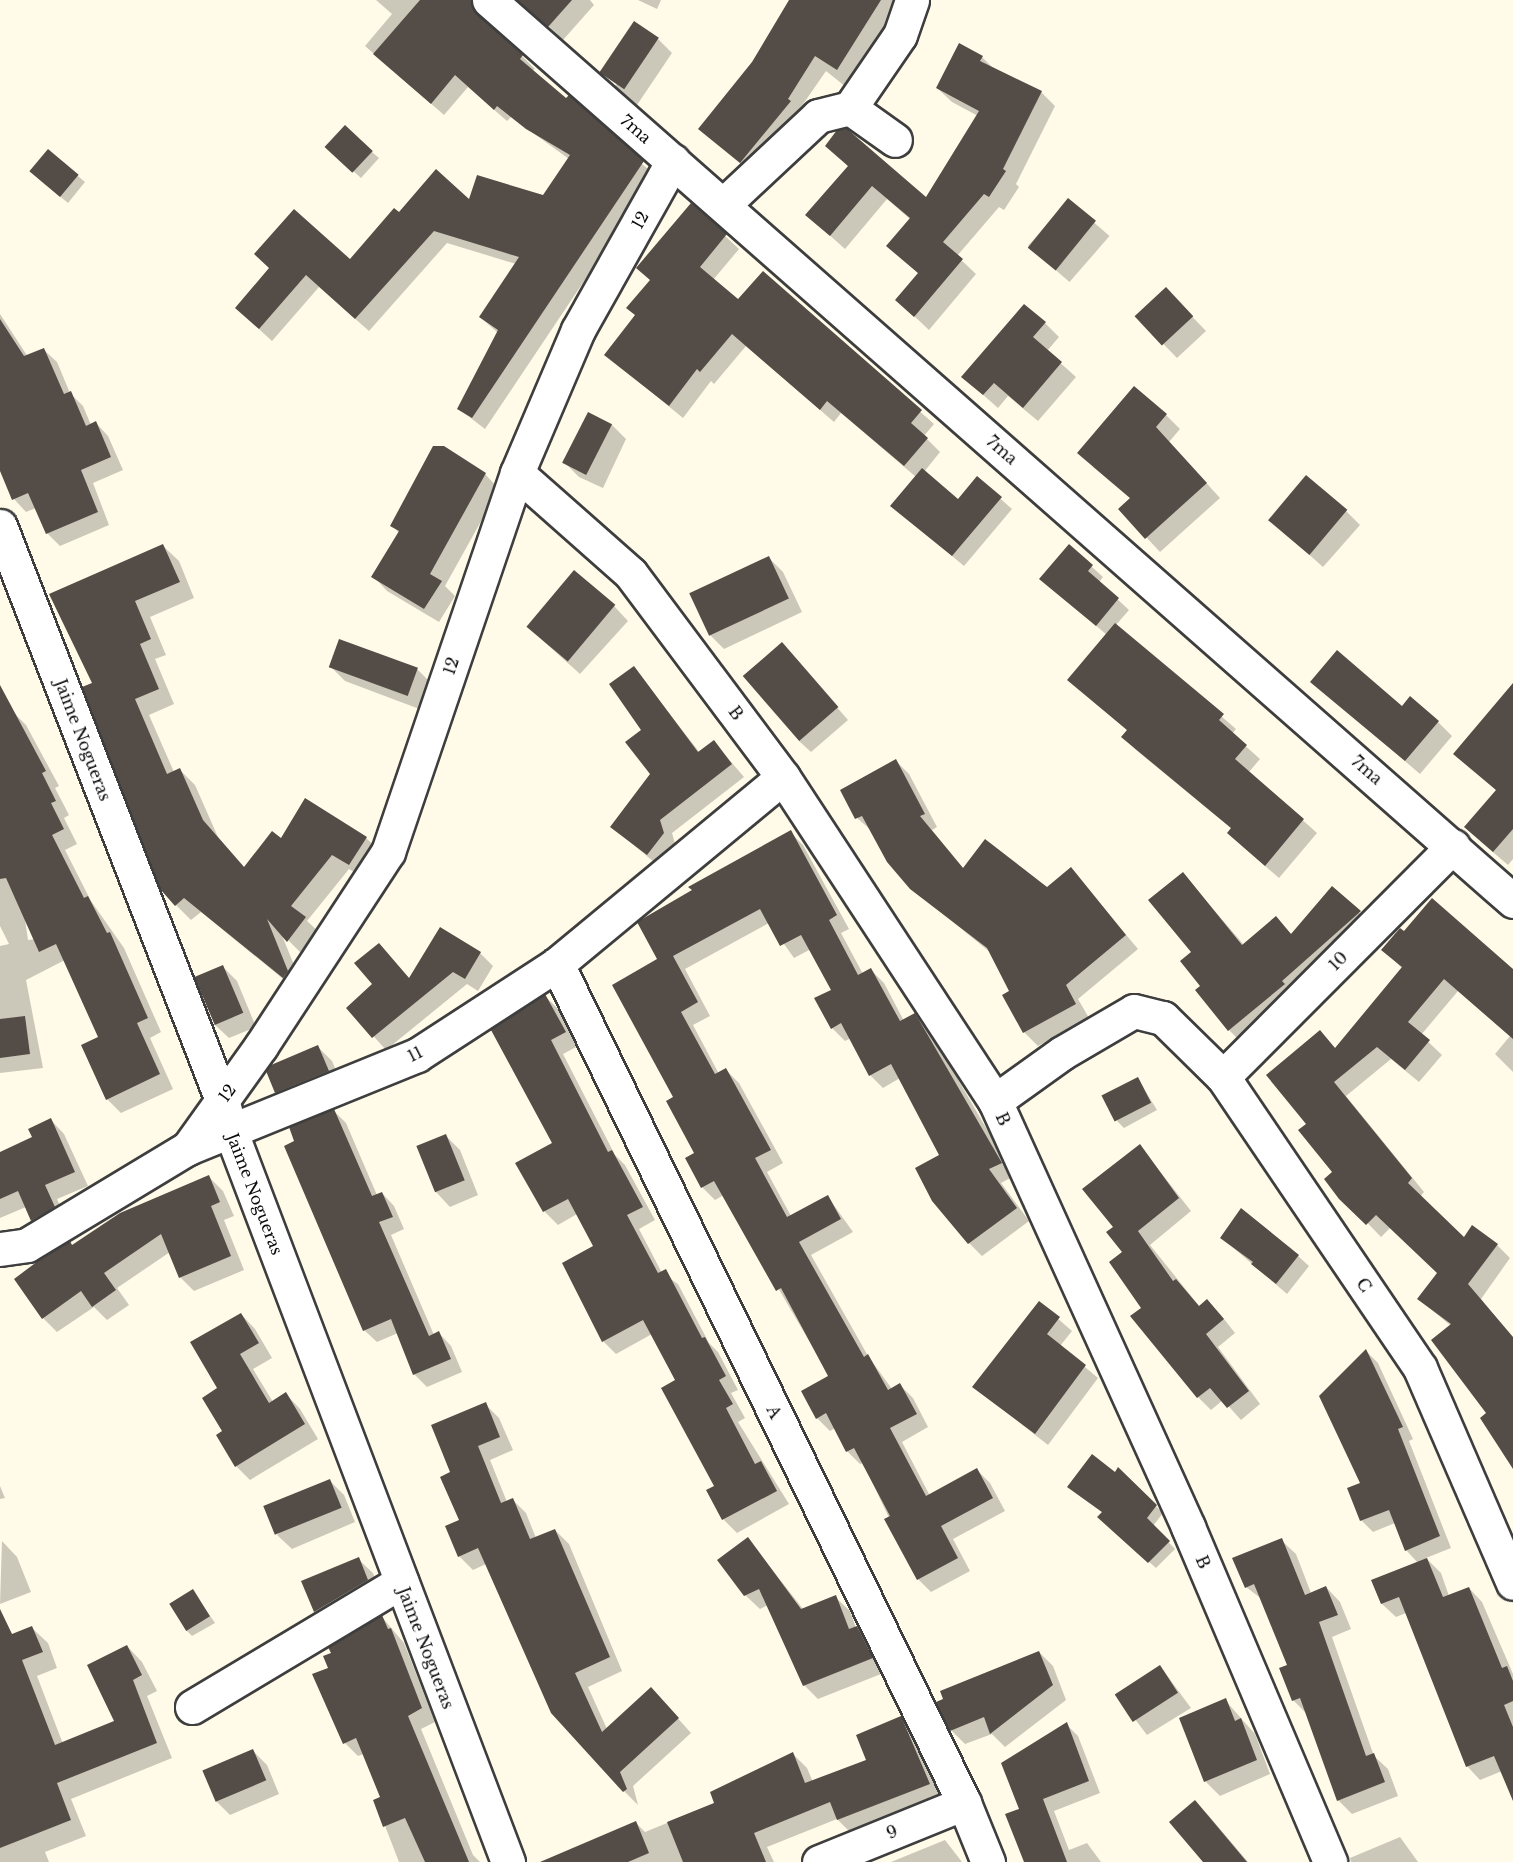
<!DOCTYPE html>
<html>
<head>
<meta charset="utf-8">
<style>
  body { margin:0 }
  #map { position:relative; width:1513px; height:1862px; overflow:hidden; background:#fffbe8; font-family:"Libre Baskerville",serif }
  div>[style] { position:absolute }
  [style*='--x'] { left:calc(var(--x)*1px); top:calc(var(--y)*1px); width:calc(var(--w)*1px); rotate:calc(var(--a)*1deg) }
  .shadow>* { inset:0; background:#0003; transform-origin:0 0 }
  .building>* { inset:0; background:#544c46; transform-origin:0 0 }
  .roads { filter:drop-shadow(2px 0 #3e3e3e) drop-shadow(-2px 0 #3e3e3e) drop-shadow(0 2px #3e3e3e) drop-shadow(0 -2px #3e3e3e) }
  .minor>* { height:33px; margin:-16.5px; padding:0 16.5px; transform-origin:16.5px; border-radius:16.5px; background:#fff }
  span { translate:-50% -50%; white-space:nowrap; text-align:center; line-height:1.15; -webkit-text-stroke:6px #fff; paint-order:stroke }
  .street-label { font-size:16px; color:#0b0b0b }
</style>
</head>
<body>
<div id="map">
  <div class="shadow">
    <i style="clip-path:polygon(376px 0,457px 0,522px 56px,535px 69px,532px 71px,655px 175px,485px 429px,459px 409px,498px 333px,480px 317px,516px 264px,447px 243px,369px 331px,319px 287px,272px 341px,249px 320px,271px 269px,350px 261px,399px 214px,470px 201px,544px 197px,569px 159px,511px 117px,507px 121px,468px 87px,444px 115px,365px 46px,392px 14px)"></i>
    <i style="clip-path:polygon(522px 0,590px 0,594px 5px,563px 40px)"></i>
    <i style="clip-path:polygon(638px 0,661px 0,657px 9px)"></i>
    <i style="clip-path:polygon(850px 0,914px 0,851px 91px,826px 71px,754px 175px,700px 129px)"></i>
    <i style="clip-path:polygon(658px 39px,672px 53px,637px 105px,615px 86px)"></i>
    <i style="clip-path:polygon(982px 57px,994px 69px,1041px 92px,1055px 106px,1016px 184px,1019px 187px,1004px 210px,999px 207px,957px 256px,976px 274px,929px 330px,897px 300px,919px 274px,888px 246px,911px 220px,887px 199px,845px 249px,807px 215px,849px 167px,827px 146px,926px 199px,978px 116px,952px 102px,937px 88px)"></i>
    <i style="clip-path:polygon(48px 151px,85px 182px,68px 203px,38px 178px)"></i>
    <i style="clip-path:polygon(372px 152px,379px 158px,361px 178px,334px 154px)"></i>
    <i style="left:1068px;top:200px;width:55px;height:61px;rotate:41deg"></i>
    <i style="clip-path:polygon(692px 205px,739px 249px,713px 280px,738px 302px,763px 273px,934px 424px,924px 436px,940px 452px,924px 472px,958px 501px,977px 478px,1012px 509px,964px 566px,892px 506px,916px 477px,841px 413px,834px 422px,746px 346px,714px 384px,711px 381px,683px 418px,606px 355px,636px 316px)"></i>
    <i style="clip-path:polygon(1180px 304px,1206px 331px,1177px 358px,1137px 317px)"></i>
    <i style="clip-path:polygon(0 314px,28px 357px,44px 350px,57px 362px,70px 393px,83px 406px,91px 425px,96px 423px,108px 436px,123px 470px,93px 483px,109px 525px,60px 546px,47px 533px,36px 508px,26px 512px,14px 499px,0 467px)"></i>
    <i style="clip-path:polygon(1045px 323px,1059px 337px,1047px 351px,1076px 377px,1038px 421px,1008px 396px,998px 408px,963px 377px)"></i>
    <i style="clip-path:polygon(588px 414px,612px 425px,626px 439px,603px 488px,579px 477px,565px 463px)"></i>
    <i style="clip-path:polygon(1166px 415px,1180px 429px,1169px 442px,1220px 498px,1160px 552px,1120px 509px,1131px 499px,1093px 467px)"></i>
    <i style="clip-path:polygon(485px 474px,499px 489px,445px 586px,455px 596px,439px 622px,387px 591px,373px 576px,399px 533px,392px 525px)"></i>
    <i style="clip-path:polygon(1346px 511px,1360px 525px,1323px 567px,1270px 520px)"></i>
    <i style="clip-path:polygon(163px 546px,179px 561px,194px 598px,150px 617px,166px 655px,155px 659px,174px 704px,149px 715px,174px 772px,180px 770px,195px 785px,218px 837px,245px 868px,281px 840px,366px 838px,382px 853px,365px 879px,349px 869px,307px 921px,321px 934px,304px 956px,281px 933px,303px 987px,299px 992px,201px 912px,191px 920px,176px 905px,94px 683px,51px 594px)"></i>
    <i style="clip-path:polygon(1069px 546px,1103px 577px,1099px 582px,1129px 610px,1116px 625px,1236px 729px,1232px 734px,1260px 759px,1249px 772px,1317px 833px,1279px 878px,1242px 846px,1232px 829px,1136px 750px,1123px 737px,1128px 731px,1069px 680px,1107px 635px,1041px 579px)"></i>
    <i style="clip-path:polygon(769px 558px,783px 572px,802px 612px,724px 649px,710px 635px)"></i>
    <i style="clip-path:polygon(614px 606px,628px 621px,580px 674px,541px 639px)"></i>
    <i style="clip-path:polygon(340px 641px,418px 670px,432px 684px,422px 710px,345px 681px,331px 667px)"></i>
    <i style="clip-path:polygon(782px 644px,848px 720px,811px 752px,799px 741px)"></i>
    <i style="clip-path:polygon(634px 668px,700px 753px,714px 742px,744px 777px,672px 833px,676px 847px,660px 867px,612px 827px,652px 774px)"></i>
    <i style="clip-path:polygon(1312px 682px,1438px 722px,1452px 736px,1420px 774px)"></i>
    <i style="clip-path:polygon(1513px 685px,1513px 859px,1508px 865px,1480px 841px,1497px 791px,1455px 753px)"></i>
    <i style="clip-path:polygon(evenodd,12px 711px,26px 725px,59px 786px,55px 788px,69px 815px,64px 818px,77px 844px,65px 850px,91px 901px,124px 948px,161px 1032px,150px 1038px,173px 1089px,121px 1113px,107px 1099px,100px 1038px,65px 960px,26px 980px,43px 1068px,0 1073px,0 946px,9px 944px,0 926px,0 717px,12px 711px,25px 919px,35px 939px,28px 940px,25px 919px)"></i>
    <i style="clip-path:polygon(896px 761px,909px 774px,937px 827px,932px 830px,964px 869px,1047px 889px,1071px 869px,1138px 949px,1078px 999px,1089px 1018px,1038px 1046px,1024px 1032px,1004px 995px,1011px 992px,991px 953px,911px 888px,872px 831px,857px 818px,842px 790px)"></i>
    <i style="clip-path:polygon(790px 832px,803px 845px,849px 929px,841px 933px,863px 974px,871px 970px,884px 983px,904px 1021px,915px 1015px,928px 1028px,1014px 1176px,1001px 1183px,1029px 1221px,982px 1256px,969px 1243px,941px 1156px,900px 1078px,883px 1088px,870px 1075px,851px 1038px,845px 1041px,832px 1028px,833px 990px,811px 949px,794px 958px,769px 923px,685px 969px,710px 1016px,693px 1025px,719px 1074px,726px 1070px,739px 1083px,783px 1163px,767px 1172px,791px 1216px,828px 1197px,853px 1232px,811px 1255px,868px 1356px,892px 1389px,900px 1385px,913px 1398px,928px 1427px,902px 1442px,930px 1496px,977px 1470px,990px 1483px,1005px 1511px,953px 1539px,970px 1571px,931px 1592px,918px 1579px,863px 1463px,860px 1464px,847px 1451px,835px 1428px,830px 1431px,817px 1418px,830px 1377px,724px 1195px,715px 1200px,702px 1187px,696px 1154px,675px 1097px,659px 960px)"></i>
    <i style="clip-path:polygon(1183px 874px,1244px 945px,1276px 918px,1292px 935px,1332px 888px,1374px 926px,1243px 1044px,1229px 1030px,1202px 986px)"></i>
    <i style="clip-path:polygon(379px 945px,410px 979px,480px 953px,493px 966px,478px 991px,467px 984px,386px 1050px,348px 1008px,374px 985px)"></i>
    <i style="clip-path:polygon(1383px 950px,1513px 971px,1513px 1072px,1495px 1054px,1510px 1036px,1458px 991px,1421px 1035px,1442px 1055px,1419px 1082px,1391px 1059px,1346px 1096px,1424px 1192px,1420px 1197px,1464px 1239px,1497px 1245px,1510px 1258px,1481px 1299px,1513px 1339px,1513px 1460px,1488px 1414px,1451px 1326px,1419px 1299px,1439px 1274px,1391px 1227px,1381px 1237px,1326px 1180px,1335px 1173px,1308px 1124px,1320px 1032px,1336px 1049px,1403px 969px)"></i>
    <i style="clip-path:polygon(223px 967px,237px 981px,256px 1027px,229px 1038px,214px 1024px)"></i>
    <i style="clip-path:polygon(545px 996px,558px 1009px,578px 1046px,563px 1054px,615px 1155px,625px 1165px,655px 1220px,639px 1229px,662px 1273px,678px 1284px,709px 1343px,718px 1352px,738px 1390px,731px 1393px,745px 1418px,738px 1422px,789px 1504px,737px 1533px,724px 1520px,708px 1491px,716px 1486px,677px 1381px,652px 1334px,616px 1354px,603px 1341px,595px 1247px,577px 1214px,558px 1225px,544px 1211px,518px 1163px,554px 1144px)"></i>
    <i style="clip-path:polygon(318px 1047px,332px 1061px,342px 1085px,290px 1106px,276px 1092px)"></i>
    <i style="clip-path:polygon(1138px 1079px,1157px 1110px,1124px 1128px,1117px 1121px)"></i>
    <i style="clip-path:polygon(334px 1111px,346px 1123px,377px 1195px,382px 1193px,394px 1206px,404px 1229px,391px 1235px,434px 1335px,439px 1333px,451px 1346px,462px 1372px,427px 1387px,414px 1374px,398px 1333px,377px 1342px,364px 1330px,296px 1142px)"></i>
    <i style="clip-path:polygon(51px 1120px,64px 1134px,88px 1186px,57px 1199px,64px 1214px,40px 1221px,26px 1207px,0 1218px,0 1153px,34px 1138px)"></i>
    <i style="clip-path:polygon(446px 1136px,460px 1150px,478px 1195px,450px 1207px,436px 1192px)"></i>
    <i style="clip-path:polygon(1140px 1146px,1191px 1211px,1150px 1245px,1200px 1307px,1220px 1314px,1235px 1333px,1218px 1347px,1260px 1404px,1241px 1420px,1223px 1400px,1211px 1410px,1198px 1397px,1143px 1308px,1115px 1228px)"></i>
    <i style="clip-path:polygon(209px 1177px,223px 1191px,234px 1216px,224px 1220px,244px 1270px,194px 1291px,180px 1277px,170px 1252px,117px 1288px,129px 1305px,107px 1320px,94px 1307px,57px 1332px,43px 1318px,70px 1243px,73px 1246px)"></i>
    <i style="clip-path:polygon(1222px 1238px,1298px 1256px,1309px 1266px,1287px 1294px)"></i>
    <i style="clip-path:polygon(1040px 1303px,1072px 1331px,1060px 1346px,1098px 1378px,1048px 1445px,974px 1387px)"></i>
    <i style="clip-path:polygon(241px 1314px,255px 1329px,272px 1358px,253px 1369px,273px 1402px,286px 1394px,300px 1409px,318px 1439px,250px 1480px,236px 1466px,224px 1432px)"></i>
    <i style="clip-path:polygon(1366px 1351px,1378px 1363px,1413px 1439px,1409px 1441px,1451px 1548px,1426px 1558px,1441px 1573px,1449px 1596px,1469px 1588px,1482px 1602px,1513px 1674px,1513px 1800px,1502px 1771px,1480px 1780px,1467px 1766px,1406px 1613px,1396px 1617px,1382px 1604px,1373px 1581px,1418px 1563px,1406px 1550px,1395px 1523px,1373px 1532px,1361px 1520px)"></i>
    <i style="clip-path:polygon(485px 1404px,499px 1418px,513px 1450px,490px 1460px,507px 1502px,513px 1500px,526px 1513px,536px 1538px,555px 1530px,569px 1544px,622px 1671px,588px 1687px,607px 1729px,664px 1703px,691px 1733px,633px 1786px,638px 1805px,624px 1791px,486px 1564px,473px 1570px,459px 1556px,461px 1521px,452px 1473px)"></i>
    <i style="clip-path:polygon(1119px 1470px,1163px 1513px,1153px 1526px,1175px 1549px,1156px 1568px,1106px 1524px,1103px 1513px,1076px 1493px)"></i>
    <i style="clip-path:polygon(330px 1481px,344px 1495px,355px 1522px,292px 1549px,277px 1535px)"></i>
    <i style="clip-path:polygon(0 1486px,5px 1498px,0 1499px)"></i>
    <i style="clip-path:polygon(748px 1539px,803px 1609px,835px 1597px,850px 1611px,856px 1628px,871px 1642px,886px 1672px,818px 1699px,804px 1685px,768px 1605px,760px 1609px,745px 1595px)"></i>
    <i style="clip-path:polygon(1281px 1540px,1296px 1554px,1311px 1593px,1326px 1587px,1340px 1602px,1351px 1629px,1332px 1637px,1374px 1756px,1388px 1769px,1398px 1796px,1352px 1814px,1338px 1800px,1308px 1715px,1293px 1700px,1288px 1665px,1263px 1600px,1246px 1587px)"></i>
    <i style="clip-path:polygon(2px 1541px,17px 1557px,31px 1592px,0 1604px)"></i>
    <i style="clip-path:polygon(358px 1559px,373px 1573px,381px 1594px,329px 1625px,315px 1611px,303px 1582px)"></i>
    <i style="clip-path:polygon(193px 1591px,215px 1623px,192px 1636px,186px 1630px)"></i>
    <i style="clip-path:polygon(382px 1617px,404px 1643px,435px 1722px,421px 1729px,473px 1855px,480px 1862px,399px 1862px,375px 1800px,382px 1797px,364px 1754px,358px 1756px,345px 1743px,330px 1668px,333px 1653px)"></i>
    <i style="clip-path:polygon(0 1623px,6px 1638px,32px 1628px,48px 1643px,57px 1668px,37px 1676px,63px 1744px,117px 1722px,127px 1646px,142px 1662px,157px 1691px,147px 1696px,172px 1758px,71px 1799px,86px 1836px,45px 1852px,49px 1862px,0 1862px)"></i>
    <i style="clip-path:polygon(1039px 1652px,1053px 1666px,1066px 1700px,1005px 1747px,992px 1734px,965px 1744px,951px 1730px)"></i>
    <i style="clip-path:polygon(1160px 1666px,1191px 1708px,1147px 1735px,1116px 1694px)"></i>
    <i style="clip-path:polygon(1225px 1700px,1255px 1734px,1270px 1774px,1220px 1796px,1205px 1781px)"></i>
    <i style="clip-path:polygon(901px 1718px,915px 1732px,943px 1798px,852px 1834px,837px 1819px,767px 1847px,774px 1862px,579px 1862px,636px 1823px,645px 1832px,716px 1803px,793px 1754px,807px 1768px,813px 1782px,868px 1760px)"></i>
    <i style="clip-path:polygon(1066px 1724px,1078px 1736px,1100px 1793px,1054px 1811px,1069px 1850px,1087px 1843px,1101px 1862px,1031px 1862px,1021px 1810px)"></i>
    <i style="clip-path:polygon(253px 1751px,267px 1765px,279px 1794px,230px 1815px,216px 1801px)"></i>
    <i style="clip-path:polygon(1195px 1802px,1209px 1816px,1248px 1862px,1205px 1862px)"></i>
    <i style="clip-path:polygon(1400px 1837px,1418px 1862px,1351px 1862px,1350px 1858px)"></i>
    <i style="clip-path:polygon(945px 1840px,962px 1862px,891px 1862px)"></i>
  </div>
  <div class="building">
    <i style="clip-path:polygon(420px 0,471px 0,477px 14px,523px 55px,520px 59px,566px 98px,569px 95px,644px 161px,472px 418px,457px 409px,498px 330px,479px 317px,519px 257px,434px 231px,355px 319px,306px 275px,259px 329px,235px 308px,269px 268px,254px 254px,294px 209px,350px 259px,394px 208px,399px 212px,436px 169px,469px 199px,477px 175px,543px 195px,570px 155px,526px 129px,497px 106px,494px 110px,455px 75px,431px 104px,373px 54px)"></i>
    <i style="clip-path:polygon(517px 0,572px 0,548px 27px)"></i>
    <i style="clip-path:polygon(789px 0,881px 0,837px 70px,815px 56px,788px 99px,791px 101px,740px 163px,698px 129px,752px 62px)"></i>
    <i style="left:634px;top:21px;width:30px;height:62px;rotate:34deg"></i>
    <i style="clip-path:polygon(959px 43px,983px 56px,980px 61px,1042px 91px,1003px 169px,1006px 171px,989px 197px,984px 194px,943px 242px,963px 259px,914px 317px,895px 300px,918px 273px,886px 246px,910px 218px,872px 186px,830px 236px,805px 215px,848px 166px,825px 146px,837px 130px,846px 128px,926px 197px,979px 111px,936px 88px)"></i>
    <i style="left:345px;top:125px;width:38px;height:30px;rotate:43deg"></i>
    <i style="left:48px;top:149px;width:40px;height:29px;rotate:40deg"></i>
    <i style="left:1068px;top:198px;width:36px;height:64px;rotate:39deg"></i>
    <i style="clip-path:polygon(691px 203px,727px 234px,700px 267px,738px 299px,763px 271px,922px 410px,911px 423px,928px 438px,904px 466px,827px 401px,820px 410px,732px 334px,700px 372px,697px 369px,669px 406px,604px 355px,635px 315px,626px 308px,650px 280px,636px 268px)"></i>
    <i style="left:1166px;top:287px;width:40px;height:43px;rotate:47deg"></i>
    <i style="clip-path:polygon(1024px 304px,1046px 322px,1033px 337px,1062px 362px,1023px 408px,994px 383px,983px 395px,961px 377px)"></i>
    <i style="clip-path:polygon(0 319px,24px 356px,44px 348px,64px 394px,71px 391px,86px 426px,96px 421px,111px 457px,81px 470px,98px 512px,46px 534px,28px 493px,12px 500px,0 471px)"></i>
    <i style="clip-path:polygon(1134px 386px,1167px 414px,1156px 427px,1207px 483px,1145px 539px,1118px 509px,1130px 498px,1077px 453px)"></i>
    <i style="left:588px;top:412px;width:27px;height:57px;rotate:27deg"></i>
    <i style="clip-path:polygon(433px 446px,444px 446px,486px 473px,430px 574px,442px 581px,424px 609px,371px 577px,399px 531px,390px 526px)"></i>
    <i style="clip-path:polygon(922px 468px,958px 499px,977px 476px,1002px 497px,952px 556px,890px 506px)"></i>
    <i style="left:1306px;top:475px;width:54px;height:59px;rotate:40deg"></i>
    <i style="clip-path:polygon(163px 544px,180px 582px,135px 601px,151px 639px,140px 644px,159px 689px,135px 699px,167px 774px,180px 768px,203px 820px,244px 867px,272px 831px,281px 838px,305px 798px,367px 837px,349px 865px,332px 855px,291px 906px,306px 917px,287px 942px,267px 919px,288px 971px,283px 978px,184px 898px,175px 906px,161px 890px,82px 687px,92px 683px,49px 594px)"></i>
    <i style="clip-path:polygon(1069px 544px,1093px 565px,1088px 571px,1119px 598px,1096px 626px,1039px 579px)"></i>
    <i style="left:769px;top:556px;width:47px;height:88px;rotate:65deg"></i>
    <i style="left:574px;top:570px;width:54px;height:74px;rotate:40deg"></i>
    <i style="clip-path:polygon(1115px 623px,1224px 714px,1219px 720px,1247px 745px,1235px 759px,1304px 819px,1265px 866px,1227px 833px,1231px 828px,1121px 737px,1127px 730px,1067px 680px)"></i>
    <i style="left:339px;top:639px;width:84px;height:30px;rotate:20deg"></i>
    <i style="left:782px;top:642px;width:86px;height:52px;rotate:49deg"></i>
    <i style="clip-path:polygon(1337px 650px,1402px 706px,1410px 696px,1439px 721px,1405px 761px,1310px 682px)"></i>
    <i style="clip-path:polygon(634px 666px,698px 752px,714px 740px,732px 764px,660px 820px,664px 833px,647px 855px,610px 827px,650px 774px,625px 742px,641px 730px,609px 684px)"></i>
    <i style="clip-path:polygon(1513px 683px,1513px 829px,1493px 852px,1464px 827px,1496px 790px,1453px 754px)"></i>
    <i style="clip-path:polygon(0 685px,46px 771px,42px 773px,56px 801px,51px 803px,64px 829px,52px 835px,84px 898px,88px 896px,107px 933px,110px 932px,148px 1018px,137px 1023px,160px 1074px,106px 1100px,81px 1045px,98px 1037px,56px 944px,39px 952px,6px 878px,0 879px)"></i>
    <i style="clip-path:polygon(896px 759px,925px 814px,920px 816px,963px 868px,985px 839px,1047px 887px,1071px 867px,1126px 935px,1066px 985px,1076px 1004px,1023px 1033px,1002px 995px,1009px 991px,987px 948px,910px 889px,887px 862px,862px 816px,855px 819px,840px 790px)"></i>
    <i style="clip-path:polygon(791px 830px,837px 915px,829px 920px,858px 975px,871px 968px,900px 1021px,915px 1013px,1002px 1163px,989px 1169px,1017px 1208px,968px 1244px,932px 1201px,915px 1168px,939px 1155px,891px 1064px,869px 1076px,841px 1023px,831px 1029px,814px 998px,831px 990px,801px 935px,780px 946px,760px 909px,673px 956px,698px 1002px,681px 1012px,715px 1074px,726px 1068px,771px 1150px,755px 1158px,787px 1217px,828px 1195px,841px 1219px,799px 1242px,864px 1357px,868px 1354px,888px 1390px,900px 1383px,917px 1414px,890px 1428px,926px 1496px,977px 1468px,993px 1498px,941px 1526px,958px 1558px,917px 1580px,884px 1519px,890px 1516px,854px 1448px,846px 1452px,826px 1413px,816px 1419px,801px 1391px,828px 1376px,781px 1288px,776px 1291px,714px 1181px,701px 1188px,685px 1158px,694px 1153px,666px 1101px,673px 1097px,612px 985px,657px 959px,637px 922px,692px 890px,688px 887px)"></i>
    <i style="clip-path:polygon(1183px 872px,1242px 945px,1276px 916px,1291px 934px,1332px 886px,1361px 911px,1282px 981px,1285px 984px,1228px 1031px,1195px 990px,1200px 986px,1180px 961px,1191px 952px,1148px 900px)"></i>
    <i style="clip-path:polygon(1432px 898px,1513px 969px,1513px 1039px,1444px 979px,1408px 1022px,1430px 1040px,1405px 1070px,1377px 1047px,1334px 1082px,1412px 1178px,1408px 1183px,1464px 1237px,1472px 1225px,1498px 1244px,1468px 1284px,1513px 1337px,1513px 1469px,1480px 1418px,1486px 1413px,1431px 1340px,1451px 1324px,1417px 1299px,1437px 1273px,1376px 1215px,1366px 1225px,1339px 1199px,1324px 1179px,1332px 1172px,1298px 1130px,1306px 1124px,1266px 1075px,1320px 1030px,1335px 1048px,1402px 967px,1381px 950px,1400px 928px,1404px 931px)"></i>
    <i style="clip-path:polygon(440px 927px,481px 952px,465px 979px,453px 972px,372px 1038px,346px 1008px,372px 984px,354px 963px,379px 943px,409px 978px)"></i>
    <i style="left:223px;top:965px;width:52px;height:31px;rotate:67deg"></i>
    <i style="clip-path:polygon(545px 994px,566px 1032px,551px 1040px,608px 1152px,612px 1150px,643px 1207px,627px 1215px,658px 1273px,666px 1269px,702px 1338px,705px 1337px,726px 1376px,719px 1380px,733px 1404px,726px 1408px,755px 1464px,761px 1461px,777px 1491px,722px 1520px,706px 1490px,714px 1486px,661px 1388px,675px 1380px,643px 1320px,602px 1342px,562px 1263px,593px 1246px,568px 1199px,543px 1212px,515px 1163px,552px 1143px,491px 1030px)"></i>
    <i style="clip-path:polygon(25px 1016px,30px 1054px,0 1058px,0 1019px)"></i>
    <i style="clip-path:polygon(318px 1045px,329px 1071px,275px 1093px,266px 1071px,271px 1065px)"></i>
    <i style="left:1138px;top:1077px;width:29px;height:41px;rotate:63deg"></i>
    <i style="clip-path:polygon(334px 1109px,372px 1196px,382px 1192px,393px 1217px,379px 1222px,429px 1336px,439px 1331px,451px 1359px,413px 1375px,391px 1319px,363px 1331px,284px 1146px,294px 1141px,289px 1127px)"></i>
    <i style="clip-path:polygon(51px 1118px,75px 1172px,45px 1185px,55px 1207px,31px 1221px,18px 1191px,0 1199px,0 1152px,32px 1137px,28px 1129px)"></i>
    <i style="left:446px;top:1134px;width:50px;height:32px;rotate:68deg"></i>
    <i style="clip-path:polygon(1140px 1144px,1179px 1198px,1138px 1231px,1173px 1281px,1176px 1279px,1199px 1306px,1207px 1299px,1224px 1319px,1206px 1334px,1249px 1391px,1227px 1408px,1210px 1388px,1197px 1398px,1130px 1316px,1141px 1308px,1109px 1262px,1122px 1252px,1106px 1232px,1113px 1227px,1082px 1189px)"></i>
    <i style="clip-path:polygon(209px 1175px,220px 1202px,211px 1206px,231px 1256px,179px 1278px,161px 1234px,104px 1273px,116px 1290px,92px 1307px,81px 1291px,42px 1319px,14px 1279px,46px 1255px,70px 1241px,72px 1245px,120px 1213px)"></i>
    <i style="clip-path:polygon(1241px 1208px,1299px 1255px,1276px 1284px,1251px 1264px,1253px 1262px,1220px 1238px)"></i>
    <i style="clip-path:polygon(1039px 1301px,1060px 1317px,1047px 1334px,1086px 1365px,1035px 1434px,972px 1387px)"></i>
    <i style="clip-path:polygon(241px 1313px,259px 1343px,240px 1354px,269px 1403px,286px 1392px,305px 1424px,235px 1467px,216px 1435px,222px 1431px,202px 1398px,217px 1388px,190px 1342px)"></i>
    <i style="clip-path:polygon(1366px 1349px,1403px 1427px,1398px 1429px,1440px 1536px,1405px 1551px,1389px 1510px,1360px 1521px,1347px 1488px,1360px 1483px,1319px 1396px)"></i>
    <i style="clip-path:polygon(486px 1402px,500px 1437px,478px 1446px,501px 1503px,513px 1498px,530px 1539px,555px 1529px,610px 1657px,575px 1673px,602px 1732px,651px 1687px,679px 1718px,620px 1772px,627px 1789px,623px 1792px,551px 1713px,478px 1548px,458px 1557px,445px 1526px,459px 1520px,440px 1477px,450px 1472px,431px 1425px)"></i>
    <i style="clip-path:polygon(1092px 1454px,1115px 1472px,1118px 1467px,1157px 1505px,1147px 1518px,1170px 1541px,1148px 1563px,1097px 1517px,1102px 1512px,1067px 1487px)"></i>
    <i style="left:330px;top:1479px;width:31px;height:72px;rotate:68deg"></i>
    <i style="clip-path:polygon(748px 1537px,801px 1609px,836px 1595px,849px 1629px,857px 1626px,873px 1658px,803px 1686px,759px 1589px,744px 1596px,717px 1560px)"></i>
    <i style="clip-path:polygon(1282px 1538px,1305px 1595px,1326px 1586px,1338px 1615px,1319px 1622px,1366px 1756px,1374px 1753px,1385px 1782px,1337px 1801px,1300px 1698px,1292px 1701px,1279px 1668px,1287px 1665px,1254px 1584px,1245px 1588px,1232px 1558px)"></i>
    <i style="clip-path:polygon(359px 1557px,368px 1580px,314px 1612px,301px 1581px)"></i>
    <i style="clip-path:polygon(1427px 1558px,1443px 1597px,1469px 1587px,1502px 1668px,1507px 1666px,1513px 1681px,1513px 1701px,1504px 1705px,1513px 1727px,1513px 1801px,1494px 1756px,1466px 1767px,1399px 1597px,1381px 1604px,1371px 1580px)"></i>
    <i style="left:193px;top:1589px;width:32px;height:28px;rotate:58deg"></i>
    <i style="clip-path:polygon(0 1609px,12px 1634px,32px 1626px,43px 1652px,22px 1660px,55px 1745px,114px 1721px,87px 1665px,127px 1645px,142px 1675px,133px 1680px,157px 1743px,57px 1783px,71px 1820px,0 1848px)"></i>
    <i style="clip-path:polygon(382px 1615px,388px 1629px,391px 1628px,422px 1708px,408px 1716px,469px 1862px,425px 1862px,405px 1818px,383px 1827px,373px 1800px,380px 1797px,356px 1738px,343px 1744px,312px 1674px,328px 1668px,323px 1656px,331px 1653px,328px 1647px)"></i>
    <i style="clip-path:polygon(1039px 1651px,1053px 1685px,990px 1734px,984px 1717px,950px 1731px,936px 1702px,943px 1699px,940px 1691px)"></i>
    <i style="left:1160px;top:1665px;width:33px;height:54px;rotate:57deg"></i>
    <i style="clip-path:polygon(1226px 1698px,1235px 1721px,1241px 1718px,1257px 1760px,1204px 1782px,1179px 1718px)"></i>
    <i style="clip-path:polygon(901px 1716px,930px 1784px,837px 1820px,830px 1802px,754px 1833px,766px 1862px,683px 1862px,667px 1822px,714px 1803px,710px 1792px,793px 1752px,805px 1783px,866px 1760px,856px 1735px)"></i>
    <i style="clip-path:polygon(1067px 1722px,1089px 1781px,1043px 1799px,1067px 1862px,1024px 1862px,1005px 1814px,1019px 1809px,1001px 1763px)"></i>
    <i style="left:253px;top:1749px;width:34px;height:55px;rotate:67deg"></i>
    <i style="clip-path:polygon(1195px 1800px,1247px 1862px,1203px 1862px,1169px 1822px)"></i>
    <i style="clip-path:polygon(636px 1821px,649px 1853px,628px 1862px,540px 1862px)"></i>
  </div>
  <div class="roads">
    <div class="minor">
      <i style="--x:489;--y:0;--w:1364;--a:41.34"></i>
      <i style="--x:850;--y:108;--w:55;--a:35.4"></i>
      <i style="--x:723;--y:205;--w:130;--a:-43.1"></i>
      <i style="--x:818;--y:116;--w:33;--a:-14"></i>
      <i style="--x:850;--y:108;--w:88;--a:-55.6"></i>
      <i style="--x:900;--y:35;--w:37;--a:-71"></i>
      <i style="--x:517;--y:473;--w:152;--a:41.5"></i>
      <i style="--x:631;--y:574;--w:254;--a:53.2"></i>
      <i style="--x:783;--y:777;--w:387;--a:56.8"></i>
      <i style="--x:995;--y:1101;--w:468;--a:65.6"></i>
      <i style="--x:1188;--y:1527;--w:364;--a:67"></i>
      <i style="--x:0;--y:526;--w:615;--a:68.86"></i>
      <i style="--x:222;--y:1100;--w:33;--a:74"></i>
      <i style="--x:231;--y:1132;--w:781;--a:69.22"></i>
      <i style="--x:557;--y:964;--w:933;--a:64.12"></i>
      <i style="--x:964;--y:1803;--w:64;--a:67.9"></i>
      <i style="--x:1223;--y:1077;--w:326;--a:-45.1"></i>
      <i style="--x:995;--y:1101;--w:82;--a:-35.6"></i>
      <i style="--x:1062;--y:1053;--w:83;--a:-30.3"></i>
      <i style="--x:1134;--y:1011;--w:30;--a:14"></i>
      <i style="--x:1163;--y:1018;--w:84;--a:44.5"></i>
      <i style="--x:1223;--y:1077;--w:351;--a:55.9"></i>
      <i style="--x:1420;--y:1368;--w:234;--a:66.6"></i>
      <i style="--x:188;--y:1148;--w:125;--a:-54.4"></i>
      <i style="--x:261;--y:1046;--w:232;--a:-56.8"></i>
      <i style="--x:388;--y:852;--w:400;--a:-71.2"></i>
      <i style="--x:517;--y:473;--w:155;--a:-66.9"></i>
      <i style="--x:578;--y:330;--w:194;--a:-60.7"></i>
      <i style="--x:0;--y:1249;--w:27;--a:-8"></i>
      <i style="--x:27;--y:1245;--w:188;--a:-31.1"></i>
      <i style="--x:188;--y:1148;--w:247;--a:-22.1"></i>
      <i style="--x:417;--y:1055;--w:167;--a:-33"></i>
      <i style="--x:557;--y:964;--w:293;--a:-39.6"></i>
      <i style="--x:192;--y:1707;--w:244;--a:-30.9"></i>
      <i style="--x:819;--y:1862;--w:157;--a:-22.1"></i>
    </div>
  </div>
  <div class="street-label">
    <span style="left:636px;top:129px;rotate:41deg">7ma</span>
    <span style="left:640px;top:220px;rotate:-61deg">12</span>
    <span style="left:1002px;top:450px;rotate:41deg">7ma</span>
    <span style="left:451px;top:666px;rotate:-71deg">12</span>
    <span style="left:736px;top:713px;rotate:53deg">B</span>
    <span style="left:83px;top:740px;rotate:69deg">Jaime Nogueras</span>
    <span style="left:1367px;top:770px;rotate:41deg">7ma</span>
    <span style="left:1338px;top:961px;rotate:-45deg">10</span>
    <span style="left:415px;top:1054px;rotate:-27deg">11</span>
    <span style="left:227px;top:1093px;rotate:-54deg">12</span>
    <span style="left:1003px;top:1119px;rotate:66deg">B</span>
    <span style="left:255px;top:1194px;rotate:69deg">Jaime Nogueras</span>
    <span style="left:1364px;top:1285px;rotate:56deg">C</span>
    <span style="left:774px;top:1412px;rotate:64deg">A</span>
    <span style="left:1203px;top:1562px;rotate:67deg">B</span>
    <span style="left:426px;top:1648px;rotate:69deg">Jaime Nogueras</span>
    <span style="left:892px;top:1832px;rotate:-22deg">9</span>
  </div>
</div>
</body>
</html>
